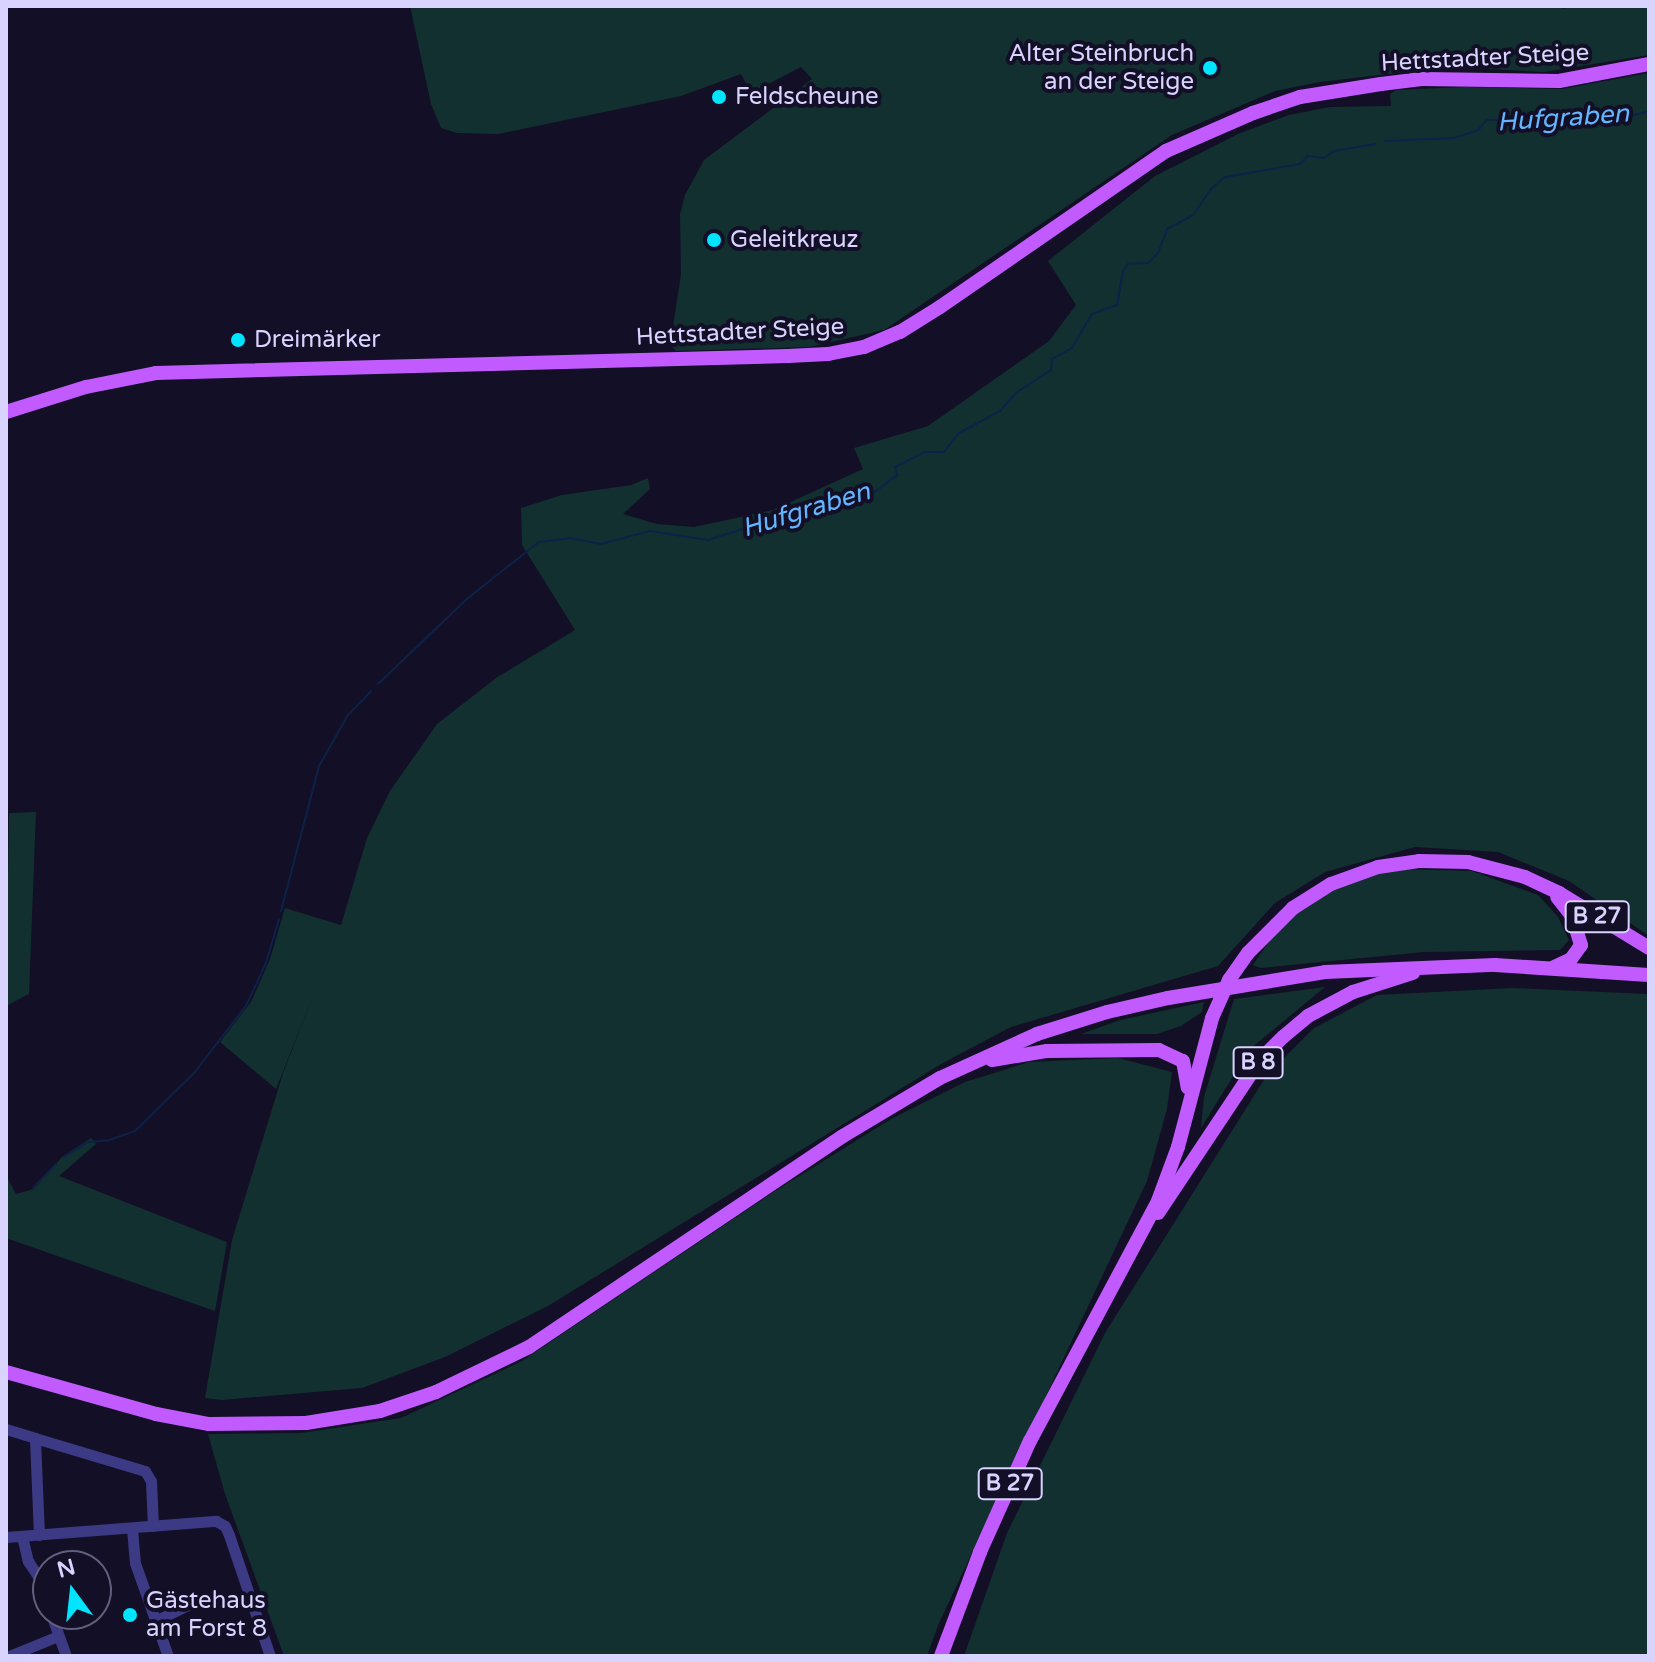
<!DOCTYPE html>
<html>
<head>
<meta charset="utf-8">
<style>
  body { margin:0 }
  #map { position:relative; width:1655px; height:1662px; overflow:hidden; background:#130f26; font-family:"Varela Round",sans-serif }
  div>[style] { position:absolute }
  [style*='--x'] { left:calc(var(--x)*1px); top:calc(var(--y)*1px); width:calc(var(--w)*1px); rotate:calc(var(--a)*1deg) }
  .green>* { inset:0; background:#12302f }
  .stream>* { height:2px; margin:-1px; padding:0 1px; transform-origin:1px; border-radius:1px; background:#0c2248 }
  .minor>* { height:11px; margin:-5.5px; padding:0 5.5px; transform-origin:5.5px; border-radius:5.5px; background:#3d3a85 }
  .major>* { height:14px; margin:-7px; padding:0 7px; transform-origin:7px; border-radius:7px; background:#c25bff }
  .major-bridge>* { height:14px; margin:-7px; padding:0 7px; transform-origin:7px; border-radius:7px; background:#c25bff }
  .dots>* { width:22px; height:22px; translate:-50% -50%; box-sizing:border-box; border:4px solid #130f26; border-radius:50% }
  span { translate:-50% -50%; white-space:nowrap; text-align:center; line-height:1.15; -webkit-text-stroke:8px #130f26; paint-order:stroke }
  .shield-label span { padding:2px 6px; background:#130f26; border:2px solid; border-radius:6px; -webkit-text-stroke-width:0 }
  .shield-label { font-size:22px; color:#d9d4ff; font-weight:700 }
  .poi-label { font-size:24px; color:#d9d4ff }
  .right { translate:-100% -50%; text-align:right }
  .left { translate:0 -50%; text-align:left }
  .street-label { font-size:24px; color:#d9d4ff }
  .water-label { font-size:26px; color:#62b6ff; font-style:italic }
  .frame { position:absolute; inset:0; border:8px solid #d9d4ff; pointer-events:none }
  .north { position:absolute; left:32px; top:1550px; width:80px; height:80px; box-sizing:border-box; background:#130f26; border:2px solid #625e7d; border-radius:50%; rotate:345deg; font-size:22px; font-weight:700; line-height:32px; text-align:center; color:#d9d4ff }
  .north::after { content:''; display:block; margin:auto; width:28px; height:36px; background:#00e5ff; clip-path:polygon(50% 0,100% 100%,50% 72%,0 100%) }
</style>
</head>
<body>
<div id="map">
  <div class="green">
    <i style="clip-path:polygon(410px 6px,1562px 6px,1563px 9px,1569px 6px,1649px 6px,1649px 55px,1544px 72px,1447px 67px,1320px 82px,1275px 91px,1172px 135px,884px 330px,809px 347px,676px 351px,672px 347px,672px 333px,681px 274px,680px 214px,685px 195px,704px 160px,812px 79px,801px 67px,751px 93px,741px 74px,681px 96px,498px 134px,457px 133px,441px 128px,431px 104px)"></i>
    <i style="clip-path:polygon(1649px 73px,1649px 936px,1569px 881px,1498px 852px,1415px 847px,1325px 872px,1275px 903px,1218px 966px,1011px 1027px,941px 1064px,548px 1306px,445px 1357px,362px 1388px,222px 1400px,205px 1398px,232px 1240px,283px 1073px,315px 991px,276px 1089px,220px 1042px,251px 1002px,270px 959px,285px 908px,341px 925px,367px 838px,390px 791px,437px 724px,496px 678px,575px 630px,522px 545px,521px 508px,562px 495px,631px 485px,648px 478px,650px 489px,623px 514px,657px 524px,694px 527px,773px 510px,863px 469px,854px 448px,928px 426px,1049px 341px,1076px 305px,1048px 261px,1155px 176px,1238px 134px,1289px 115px,1330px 107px,1391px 106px,1390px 94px,1396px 90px,1465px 87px,1562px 89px)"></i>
    <i style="clip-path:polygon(36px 812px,29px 994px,6px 1006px,9px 813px)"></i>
    <i style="clip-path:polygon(1399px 869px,1472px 871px,1538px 895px,1558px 917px,1569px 940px,1560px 950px,1424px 952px,1261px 968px,1253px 965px,1276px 931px,1305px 905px,1331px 889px,1364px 876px)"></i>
    <i style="clip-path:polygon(1325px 987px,1250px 1049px,1201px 1128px,1204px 1097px,1234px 999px)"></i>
    <i style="clip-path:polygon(1512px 988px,1649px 994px,1649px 1656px,964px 1656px,1007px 1533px,1105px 1333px,1267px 1075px,1314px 1028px,1377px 995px)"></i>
    <i style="clip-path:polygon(1204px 1002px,1202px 1012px,1181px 1026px,1157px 1034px,1081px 1034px,1120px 1020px)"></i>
    <i style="clip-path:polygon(1118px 1058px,1172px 1072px,1167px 1109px,1147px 1181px,939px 1623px,927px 1656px,284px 1656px,225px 1494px,208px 1434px,301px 1433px,401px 1418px,522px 1361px,772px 1193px,891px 1119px,965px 1082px,1029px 1062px)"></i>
    <i style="clip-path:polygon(91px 1138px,96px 1144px,59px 1176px,227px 1242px,215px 1311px,6px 1238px,6px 1175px,16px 1194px,34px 1189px,62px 1157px)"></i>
  </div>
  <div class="stream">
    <i style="--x:1385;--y:141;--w:69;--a:-2.5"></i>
    <i style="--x:1454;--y:138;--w:25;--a:-18"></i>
    <i style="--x:1478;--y:130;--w:13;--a:-48"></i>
    <i style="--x:1487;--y:120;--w:131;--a:-0.4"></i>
    <i style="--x:1618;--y:119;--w:32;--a:-14"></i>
    <i style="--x:378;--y:684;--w:124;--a:-43.7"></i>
    <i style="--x:468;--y:598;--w:90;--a:-38.3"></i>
    <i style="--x:539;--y:542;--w:31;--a:-7"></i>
    <i style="--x:570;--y:538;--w:32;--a:11"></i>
    <i style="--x:601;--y:544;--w:51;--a:-14.9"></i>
    <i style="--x:650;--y:531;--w:59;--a:8.8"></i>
    <i style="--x:708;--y:540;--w:69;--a:-17.7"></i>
    <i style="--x:774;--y:519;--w:22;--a:-5"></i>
    <i style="--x:796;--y:517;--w:79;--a:-16.8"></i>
    <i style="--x:872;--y:494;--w:31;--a:-37"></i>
    <i style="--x:897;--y:475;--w:8;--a:-104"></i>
    <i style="--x:895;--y:467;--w:34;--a:-27"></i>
    <i style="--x:925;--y:452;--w:19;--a:0"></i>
    <i style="--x:944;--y:452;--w:24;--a:-52"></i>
    <i style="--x:959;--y:433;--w:47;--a:-28.2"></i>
    <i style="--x:1000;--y:411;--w:24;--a:-48"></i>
    <i style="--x:1016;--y:393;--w:42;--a:-33.3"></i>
    <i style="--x:1051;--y:370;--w:11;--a:-85"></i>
    <i style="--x:1052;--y:359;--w:23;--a:-29"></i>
    <i style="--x:1072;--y:348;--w:39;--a:-60"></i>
    <i style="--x:1092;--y:314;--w:27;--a:-20"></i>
    <i style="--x:1117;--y:305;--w:35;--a:-80"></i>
    <i style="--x:1123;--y:271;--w:9;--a:-54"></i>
    <i style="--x:1128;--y:264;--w:20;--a:-3"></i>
    <i style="--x:1148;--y:263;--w:14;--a:-45"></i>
    <i style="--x:1158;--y:253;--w:26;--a:-69"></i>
    <i style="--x:1167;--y:229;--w:30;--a:-28"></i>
    <i style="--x:1193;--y:215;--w:32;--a:-55"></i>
    <i style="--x:1211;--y:189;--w:18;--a:-41"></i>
    <i style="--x:1225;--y:177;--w:76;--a:-9.8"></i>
    <i style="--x:1300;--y:164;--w:11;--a:-45"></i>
    <i style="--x:1308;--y:156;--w:16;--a:7"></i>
    <i style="--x:1324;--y:158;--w:12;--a:-35"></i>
    <i style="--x:1334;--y:151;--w:42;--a:-9.7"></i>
    <i style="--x:281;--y:911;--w:150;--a:-75.3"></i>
    <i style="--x:319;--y:766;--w:59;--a:-60.4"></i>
    <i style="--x:348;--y:715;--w:33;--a:-46"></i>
    <i style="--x:64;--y:1157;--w:28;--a:-32"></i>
    <i style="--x:88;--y:1142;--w:21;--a:-5"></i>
    <i style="--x:109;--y:1140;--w:28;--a:-19"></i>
    <i style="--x:135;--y:1131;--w:83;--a:-44.5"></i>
    <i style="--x:194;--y:1073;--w:85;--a:-52.2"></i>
    <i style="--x:246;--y:1006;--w:47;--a:-65.1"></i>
    <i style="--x:266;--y:963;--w:46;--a:-73.5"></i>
    <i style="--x:33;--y:1188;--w:33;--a:-46"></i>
  </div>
  <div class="minor">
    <i style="--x:6;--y:1429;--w:30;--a:17"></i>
    <i style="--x:132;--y:1529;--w:34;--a:85"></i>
    <i style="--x:135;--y:1563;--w:99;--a:70.5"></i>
    <i style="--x:39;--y:1535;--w:97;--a:-92.4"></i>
    <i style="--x:35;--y:1438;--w:115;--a:16.7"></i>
    <i style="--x:145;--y:1471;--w:12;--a:59"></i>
    <i style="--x:151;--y:1481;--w:45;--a:87.5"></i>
    <i style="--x:22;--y:1536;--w:26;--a:77"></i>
    <i style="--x:28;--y:1561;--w:24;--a:57"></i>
    <i style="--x:41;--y:1581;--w:24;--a:73"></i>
    <i style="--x:6;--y:1537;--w:211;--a:-4.4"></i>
    <i style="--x:216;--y:1521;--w:10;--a:29"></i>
    <i style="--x:225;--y:1526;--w:10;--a:66"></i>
    <i style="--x:229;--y:1535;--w:128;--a:71.3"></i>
    <i style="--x:51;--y:1614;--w:45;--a:70.3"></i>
    <i style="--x:155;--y:1621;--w:39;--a:-26"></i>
    <i style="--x:9;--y:1656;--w:53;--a:-22.2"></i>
  </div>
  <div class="major">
    <i style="--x:6;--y:412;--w:84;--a:-17.4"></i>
    <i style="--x:86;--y:387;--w:71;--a:-11.3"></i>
    <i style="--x:156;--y:373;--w:632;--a:-1.54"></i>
    <i style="--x:788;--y:356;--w:40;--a:-2.9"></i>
    <i style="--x:828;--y:354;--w:37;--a:-11"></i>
    <i style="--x:864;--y:347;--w:39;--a:-23"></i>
    <i style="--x:900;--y:332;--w:47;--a:-32"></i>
    <i style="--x:940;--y:307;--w:275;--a:-34.6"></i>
    <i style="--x:1166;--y:151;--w:95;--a:-23.6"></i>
    <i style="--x:1253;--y:113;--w:50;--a:-18.8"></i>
    <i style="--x:1300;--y:97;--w:82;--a:-9.1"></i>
    <i style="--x:1381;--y:84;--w:41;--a:-7"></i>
    <i style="--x:1422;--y:79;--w:137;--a:0.8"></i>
    <i style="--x:1559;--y:81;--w:92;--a:-10.7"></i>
    <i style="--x:1248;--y:953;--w:64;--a:-45"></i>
    <i style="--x:1293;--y:908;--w:45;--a:-32.3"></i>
    <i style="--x:1331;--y:884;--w:50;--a:-19.9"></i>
    <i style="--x:1378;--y:867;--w:41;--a:-8.3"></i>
    <i style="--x:1419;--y:861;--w:49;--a:1.2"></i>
    <i style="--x:1468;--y:862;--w:59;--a:14.7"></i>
    <i style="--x:1525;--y:877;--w:38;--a:25"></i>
    <i style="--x:1559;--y:893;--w:105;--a:31.4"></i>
    <i style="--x:1554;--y:967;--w:19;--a:-25"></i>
    <i style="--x:1571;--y:959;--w:17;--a:-54"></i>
    <i style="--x:1581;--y:945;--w:30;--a:-107"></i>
    <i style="--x:1572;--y:916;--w:24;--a:-128"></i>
    <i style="--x:992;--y:1060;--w:56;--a:-9.3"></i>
    <i style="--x:1047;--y:1051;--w:112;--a:-0.5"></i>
    <i style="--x:1159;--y:1050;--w:26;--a:25"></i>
    <i style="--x:1183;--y:1061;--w:27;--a:80"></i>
    <i style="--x:1158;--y:1213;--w:184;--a:-56.3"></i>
    <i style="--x:1260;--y:1060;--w:33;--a:-45"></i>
    <i style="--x:1283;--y:1037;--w:33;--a:-40"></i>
    <i style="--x:1308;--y:1016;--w:51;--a:-28.1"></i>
    <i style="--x:1353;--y:992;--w:63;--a:-17.6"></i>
    <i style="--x:6;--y:1372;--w:156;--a:15.6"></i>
    <i style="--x:156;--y:1414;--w:54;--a:10.7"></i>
    <i style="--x:209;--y:1424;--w:97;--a:-0.6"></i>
    <i style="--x:306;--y:1423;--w:75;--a:-9.2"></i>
    <i style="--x:380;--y:1411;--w:59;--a:-18.7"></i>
    <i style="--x:436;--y:1392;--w:103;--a:-25.8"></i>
    <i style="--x:529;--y:1347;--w:378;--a:-33.9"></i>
    <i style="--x:843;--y:1136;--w:113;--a:-30.9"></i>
    <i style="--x:940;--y:1078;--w:107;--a:-24.4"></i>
    <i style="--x:1037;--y:1034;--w:73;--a:-17.4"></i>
    <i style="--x:1107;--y:1012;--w:63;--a:-12.9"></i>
    <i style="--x:1168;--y:998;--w:159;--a:-9.4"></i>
    <i style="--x:1325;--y:972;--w:170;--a:-2.4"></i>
    <i style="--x:1495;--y:965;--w:154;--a:3.7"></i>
    <i style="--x:941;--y:1656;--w:111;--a:-69.4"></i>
    <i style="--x:980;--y:1552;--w:122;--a:-65.8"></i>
    <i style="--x:1030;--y:1441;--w:272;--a:-61.9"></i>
    <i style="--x:1158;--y:1201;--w:58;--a:-69.7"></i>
    <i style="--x:1178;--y:1147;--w:133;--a:-75.2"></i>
  </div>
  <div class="major-bridge">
    <i style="--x:1212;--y:1018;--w:42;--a:-65.9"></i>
    <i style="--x:1229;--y:980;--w:33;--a:-55"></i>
  </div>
  <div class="dots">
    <i style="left:1210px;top:68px;background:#00e5ff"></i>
    <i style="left:719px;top:97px;background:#00e5ff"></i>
    <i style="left:714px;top:240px;background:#00e5ff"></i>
    <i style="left:238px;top:340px;background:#00e5ff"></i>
    <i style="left:130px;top:1615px;background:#00e5ff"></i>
  </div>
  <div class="shield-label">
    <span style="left:1597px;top:917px">B 27</span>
    <span style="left:1258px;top:1063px">B 8</span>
    <span style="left:1010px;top:1484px">B 27</span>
  </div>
  <div class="poi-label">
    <span class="right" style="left:1194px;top:68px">Alter Steinbruch<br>an der Steige</span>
    <span class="left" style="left:735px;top:97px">Feldscheune</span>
    <span class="left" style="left:730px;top:240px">Geleitkreuz</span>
    <span class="left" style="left:254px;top:340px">Dreimärker</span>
    <span class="left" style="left:146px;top:1615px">Gästehaus<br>am Forst 8</span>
  </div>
  <div class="street-label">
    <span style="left:1485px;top:58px;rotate:-3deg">Hettstadter Steige</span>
    <span style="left:740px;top:332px;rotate:-3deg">Hettstadter Steige</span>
  </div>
  <div class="water-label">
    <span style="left:1563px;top:118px;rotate:-4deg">Hufgraben</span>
    <span style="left:806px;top:510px;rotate:-17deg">Hufgraben</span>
  </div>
  <div class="frame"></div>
  <div class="north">N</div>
</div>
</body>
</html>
